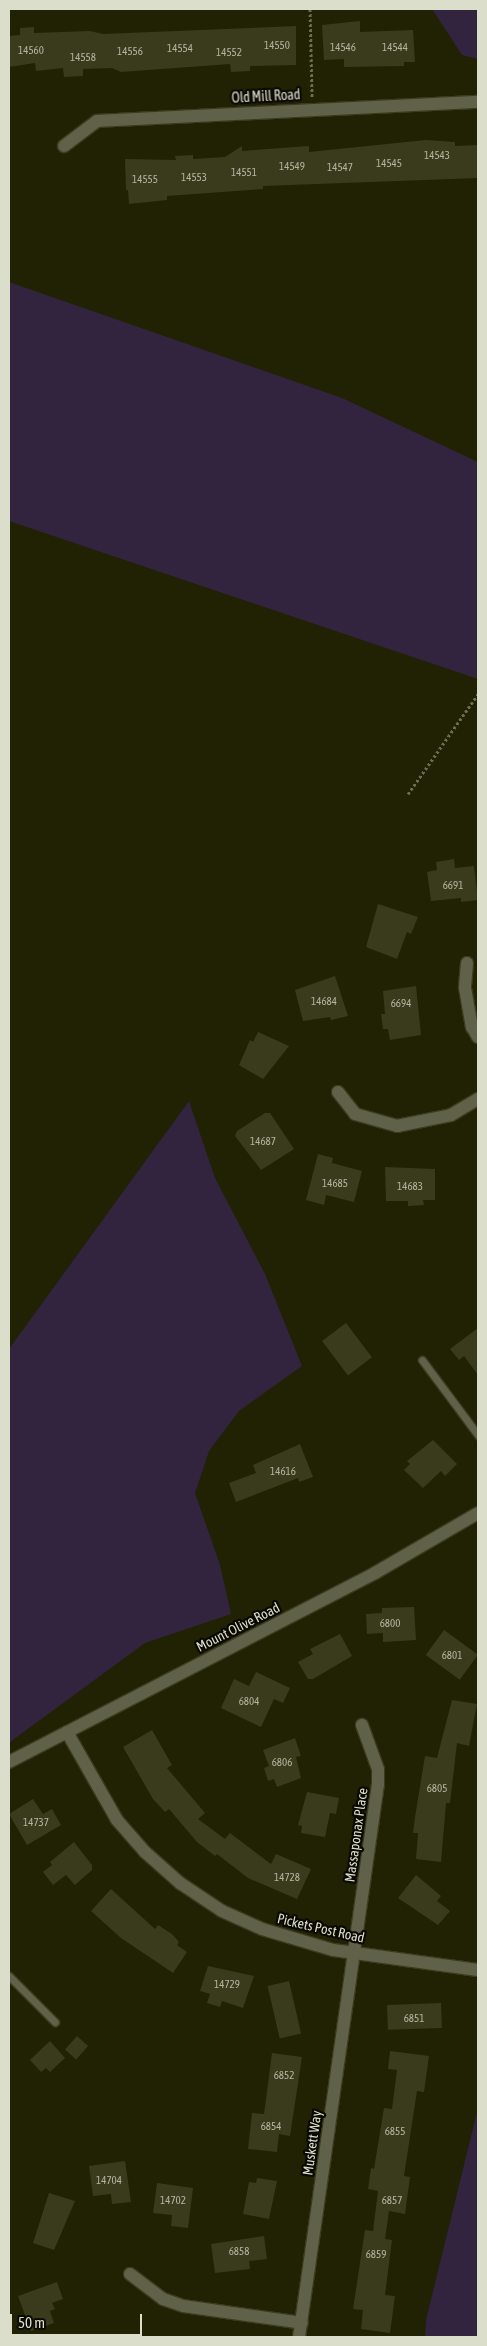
<!DOCTYPE html>
<html>
<head>
<meta charset="utf-8">
<style>
  body { margin:0 }
  #map { position:relative; width:487px; height:2346px; overflow:hidden; background:#212104; font-family:"Asap Condensed",sans-serif }
  div>[style] { position:absolute }
  [style*='--x'] { left:calc(var(--x)*1px); top:calc(var(--y)*1px); width:calc(var(--w)*1px); rotate:calc(var(--a)*1deg) }
  .green>* { inset:0; background:#32243e }
  .building>* { inset:0; background:#3a3b1d; transform-origin:0 0 }
  .path>* { height:3px; margin-top:-1.5px; transform-origin:0; background:repeating-linear-gradient(90deg,#6c6d55 0 2.5px,transparent 0 5px) }
  .roads { filter:drop-shadow(1px 0 #3b3b20) drop-shadow(-1px 0 #3b3b20) drop-shadow(0 1px #3b3b20) drop-shadow(0 -1px #3b3b20) }
  .service>* { height:7px; margin:-3.5px; padding:0 3.5px; transform-origin:3.5px; border-radius:3.5px; background:#606149 }
  .minor>* { height:12px; margin:-6px; padding:0 6px; transform-origin:6px; border-radius:6px; background:#606149 }
  .tertiary>* { height:12px; margin:-6px; padding:0 6px; transform-origin:6px; border-radius:6px; background:#606149 }
  span { translate:-50% -50%; white-space:nowrap; text-align:center; line-height:1.15; -webkit-text-stroke:4.5px #0a0a02; paint-order:stroke }
  .number-label { font-size:11px; color:#b4b5a0 }
  .number-label span { -webkit-text-stroke-width:0 }
  .street-label { font-size:14px; color:#dcdecc }
  .frame { position:absolute; inset:0; border:10px solid #dcdecc; pointer-events:none }
  .scale { position:absolute; left:10px; top:2314px; width:132px; height:22px; box-sizing:border-box; border:2px solid #dcdecc; border-top:0; padding-left:6px; font-size:15px; line-height:18px; white-space:nowrap; color:#dcdecc; -webkit-text-stroke:4px #0a0a02; paint-order:stroke }
</style>
</head>
<body>
<div id="map">
  <div class="green">
    <i style="clip-path:polygon(432px 9px,478px 9px,478px 59px,462px 55px)"></i>
    <i style="clip-path:polygon(9px 282px,342px 398px,478px 462px,478px 679px,9px 521px)"></i>
    <i style="clip-path:polygon(189px 1101px,215px 1178px,265px 1274px,302px 1366px,239px 1411px,209px 1451px,195px 1493px,220px 1565px,231px 1614px,145px 1643px,10px 1742px,9px 1349px)"></i>
    <i style="clip-path:polygon(478px 2108px,478px 2337px,425px 2337px,426px 2320px)"></i>
  </div>
  <div class="building">
    <i style="clip-path:polygon(360px 21px,360px 32px,413px 30px,415px 62px,404px 62px,404px 66px,344px 67px,344px 59px,324px 60px,322px 25px)"></i>
    <i style="clip-path:polygon(296px 26px,296px 65px,250px 66px,250px 71px,231px 72px,230px 64px,121px 72px,112px 68px,83px 69px,83px 76px,64px 77px,63px 68px,36px 71px,35px 63px,9px 67px,9px 36px,20px 35px,20px 28px,34px 27px,34px 33px,90px 31px,103px 34px)"></i>
    <i style="clip-path:polygon(426px 140px,455px 142px,455px 146px,478px 145px,478px 178px,263px 186px,263px 189px,167px 196px,167px 200px,129px 204px,128px 190px,126px 190px,125px 159px,176px 160px,175px 156px,193px 155px,193px 159px,225px 157px,242px 146px,242px 151px,309px 146px,309px 152px)"></i>
    <i style="clip-path:polygon(454px 859px,455px 868px,474px 866px,478px 900px,461px 902px,461px 898px,431px 901px,427px 872px,437px 870px,436px 862px)"></i>
    <i style="clip-path:polygon(378px 904px,418px 917px,411px 934px,407px 932px,397px 959px,366px 947px)"></i>
    <i style="clip-path:polygon(335px 976px,348px 1016px,331px 1020px,330px 1017px,303px 1021px,295px 990px)"></i>
    <i style="clip-path:polygon(416px 986px,421px 1035px,390px 1040px,388px 1029px,383px 1029px,381px 1014px,385px 1014px,383px 991px)"></i>
    <i style="clip-path:polygon(258px 1032px,289px 1046px,263px 1079px,239px 1065px,250px 1040px,253px 1042px)"></i>
    <i style="clip-path:polygon(265px 1113px,270px 1113px,294px 1149px,261px 1170px,235px 1136px,237px 1131px)"></i>
    <i style="clip-path:polygon(318px 1154px,333px 1158px,332px 1163px,362px 1171px,354px 1202px,326px 1195px,324px 1205px,306px 1200px)"></i>
    <i style="clip-path:polygon(385px 1167px,435px 1169px,435px 1200px,423px 1200px,424px 1205px,408px 1206px,408px 1201px,386px 1201px)"></i>
    <i style="left:346px;top:1323px;width:43px;height:30px;rotate:53deg"></i>
    <i style="clip-path:polygon(478px 1328px,478px 1375px,464px 1356px,459px 1360px,450px 1349px)"></i>
    <i style="clip-path:polygon(433px 1440px,457px 1464px,445px 1476px,441px 1471px,423px 1488px,404px 1470px,410px 1464px,407px 1461px)"></i>
    <i style="clip-path:polygon(300px 1444px,313px 1477px,299px 1482px,298px 1478px,236px 1502px,229px 1483px,256px 1473px,253px 1465px)"></i>
    <i style="clip-path:polygon(414px 1607px,416px 1640px,383px 1642px,383px 1633px,367px 1634px,366px 1614px,382px 1613px,382px 1608px)"></i>
    <i style="left:444px;top:1630px;width:42px;height:31px;rotate:36deg"></i>
    <i style="clip-path:polygon(340px 1634px,352px 1656px,313px 1679px,308px 1679px,298px 1662px,313px 1654px,310px 1649px)"></i>
    <i style="clip-path:polygon(256px 1672px,290px 1688px,283px 1703px,274px 1699px,261px 1727px,221px 1708px,234px 1679px,249px 1686px)"></i>
    <i style="clip-path:polygon(452px 1700px,477px 1704px,469px 1746px,457px 1743px,450px 1803px,446px 1803px,441px 1862px,416px 1859px,418px 1833px,413px 1833px,415px 1817px,425px 1756px,437px 1758px)"></i>
    <i style="clip-path:polygon(152px 1730px,172px 1765px,167px 1768px,205px 1813px,198px 1819px,225px 1839px,230px 1833px,271px 1864px,276px 1854px,311px 1869px,297px 1899px,248px 1878px,217px 1854px,215px 1856px,197px 1842px,169px 1809px,165px 1812px,153px 1799px,123px 1747px)"></i>
    <i style="clip-path:polygon(295px 1738px,301px 1756px,296px 1757px,301px 1778px,277px 1787px,274px 1779px,268px 1781px,264px 1768px,269px 1766px,263px 1750px)"></i>
    <i style="clip-path:polygon(307px 1792px,339px 1798px,336px 1814px,330px 1813px,325px 1837px,301px 1833px,302px 1826px,298px 1825px)"></i>
    <i style="clip-path:polygon(33px 1799px,43px 1814px,52px 1809px,61px 1825px,27px 1845px,9px 1814px)"></i>
    <i style="clip-path:polygon(74px 1842px,92px 1865px,92px 1870px,75px 1885px,66px 1875px,53px 1885px,43px 1872px,52px 1865px,50px 1862px)"></i>
    <i style="clip-path:polygon(416px 1875px,441px 1896px,437px 1901px,450px 1911px,438px 1925px,398px 1898px)"></i>
    <i style="clip-path:polygon(111px 1889px,155px 1929px,158px 1925px,172px 1934px,179px 1942px,177px 1945px,187px 1952px,173px 1973px,121px 1938px,91px 1911px)"></i>
    <i style="clip-path:polygon(208px 1966px,254px 1976px,243px 2008px,222px 2001px,220px 2007px,207px 2003px,210px 1994px,200px 1991px)"></i>
    <i style="left:289px;top:1981px;width:54px;height:22px;rotate:77deg"></i>
    <i style="left:441px;top:2003px;width:25px;height:54px;rotate:88deg"></i>
    <i style="left:77px;top:2036px;width:15px;height:18px;rotate:42deg"></i>
    <i style="clip-path:polygon(50px 2041px,65px 2058px,50px 2072px,46px 2068px,41px 2072px,30px 2060px)"></i>
    <i style="clip-path:polygon(390px 2051px,429px 2056px,424px 2092px,417px 2091px,404px 2176px,410px 2177px,405px 2214px,389px 2211px,385px 2239px,392px 2240px,385px 2295px,395px 2296px,390px 2333px,361px 2329px,363px 2310px,353px 2309px,365px 2230px,373px 2231px,378px 2191px,368px 2189px,371px 2168px,374px 2169px,384px 2108px,392px 2109px,397px 2070px,388px 2069px)"></i>
    <i style="clip-path:polygon(272px 2053px,302px 2057px,290px 2136px,279px 2134px,277px 2152px,248px 2149px,252px 2113px,264px 2114px)"></i>
    <i style="clip-path:polygon(125px 2161px,131px 2202px,112px 2204px,111px 2194px,93px 2196px,89px 2166px)"></i>
    <i style="clip-path:polygon(257px 2178px,277px 2181px,269px 2219px,243px 2214px,249px 2182px,256px 2183px)"></i>
    <i style="clip-path:polygon(157px 2183px,193px 2188px,188px 2228px,171px 2226px,172px 2215px,153px 2213px)"></i>
    <i style="clip-path:polygon(49px 2193px,75px 2201px,54px 2250px,33px 2243px)"></i>
    <i style="clip-path:polygon(264px 2236px,267px 2259px,249px 2261px,250px 2269px,215px 2273px,211px 2244px)"></i>
    <i style="clip-path:polygon(57px 2282px,63px 2299px,52px 2303px,55px 2309px,50px 2311px,54px 2323px,31px 2331px,18px 2296px)"></i>
  </div>
  <div class="path">
    <i style="--x:310;--y:9;--w:89;--a:88.7"></i>
    <i style="--x:408;--y:794;--w:122;--a:-55"></i>
  </div>
  <div class="roads">
    <div class="service">
      <i style="--x:422;--y:1360;--w:94;--a:53.3"></i>
      <i style="--x:9;--y:1976;--w:65;--a:45"></i>
    </div>
    <div class="minor">
      <i style="--x:64;--y:146;--w:41;--a:-37.1"></i>
      <i style="--x:97;--y:121;--w:381;--a:-2.9"></i>
      <i style="--x:467;--y:963;--w:25;--a:95"></i>
      <i style="--x:465;--y:988;--w:40;--a:80"></i>
      <i style="--x:472;--y:1027;--w:12;--a:59"></i>
      <i style="--x:338;--y:1092;--w:28;--a:52"></i>
      <i style="--x:355;--y:1114;--w:44;--a:15.9"></i>
      <i style="--x:397;--y:1126;--w:55;--a:-11.5"></i>
      <i style="--x:451;--y:1115;--w:31;--a:-31"></i>
      <i style="--x:67;--y:1732;--w:101;--a:60.4"></i>
      <i style="--x:117;--y:1820;--w:43;--a:48.8"></i>
      <i style="--x:145;--y:1852;--w:47;--a:41.5"></i>
      <i style="--x:180;--y:1883;--w:50;--a:33.7"></i>
      <i style="--x:222;--y:1911;--w:44;--a:24.2"></i>
      <i style="--x:262;--y:1929;--w:74;--a:16.5"></i>
      <i style="--x:333;--y:1950;--w:146;--a:7.9"></i>
      <i style="--x:130;--y:2274;--w:41;--a:37.1"></i>
      <i style="--x:163;--y:2299;--w:21;--a:19"></i>
      <i style="--x:183;--y:2306;--w:120;--a:8.1"></i>
      <i style="--x:299;--y:2337;--w:559;--a:-81.87"></i>
      <i style="--x:378;--y:1784;--w:15;--a:-90"></i>
      <i style="--x:378;--y:1769;--w:47;--a:-110"></i>
    </div>
    <div class="tertiary">
      <i style="--x:9;--y:1762;--w:412;--a:-27.3"></i>
      <i style="--x:375;--y:1573;--w:119;--a:-30.2"></i>
    </div>
  </div>
  <div class="number-label">
    <span style="left:277px;top:45px">14550</span>
    <span style="left:343px;top:47px">14546</span>
    <span style="left:395px;top:47px">14544</span>
    <span style="left:180px;top:48px">14554</span>
    <span style="left:31px;top:50px">14560</span>
    <span style="left:130px;top:51px">14556</span>
    <span style="left:229px;top:52px">14552</span>
    <span style="left:83px;top:57px">14558</span>
    <span style="left:437px;top:155px">14543</span>
    <span style="left:389px;top:163px">14545</span>
    <span style="left:292px;top:166px">14549</span>
    <span style="left:340px;top:167px">14547</span>
    <span style="left:244px;top:172px">14551</span>
    <span style="left:194px;top:177px">14553</span>
    <span style="left:145px;top:179px">14555</span>
    <span style="left:453px;top:885px">6691</span>
    <span style="left:324px;top:1001px">14684</span>
    <span style="left:401px;top:1003px">6694</span>
    <span style="left:263px;top:1141px">14687</span>
    <span style="left:335px;top:1183px">14685</span>
    <span style="left:410px;top:1186px">14683</span>
    <span style="left:283px;top:1471px">14616</span>
    <span style="left:390px;top:1623px">6800</span>
    <span style="left:452px;top:1655px">6801</span>
    <span style="left:249px;top:1701px">6804</span>
    <span style="left:282px;top:1762px">6806</span>
    <span style="left:437px;top:1788px">6805</span>
    <span style="left:36px;top:1822px">14737</span>
    <span style="left:287px;top:1877px">14728</span>
    <span style="left:227px;top:1984px">14729</span>
    <span style="left:414px;top:2018px">6851</span>
    <span style="left:284px;top:2075px">6852</span>
    <span style="left:271px;top:2126px">6854</span>
    <span style="left:395px;top:2131px">6855</span>
    <span style="left:109px;top:2180px">14704</span>
    <span style="left:173px;top:2200px">14702</span>
    <span style="left:392px;top:2200px">6857</span>
    <span style="left:239px;top:2251px">6858</span>
    <span style="left:376px;top:2254px">6859</span>
  </div>
  <div class="street-label">
    <span style="left:266px;top:96px;rotate:-3deg">Old Mill Road</span>
    <span style="left:238px;top:1627px;rotate:-27deg">Mount Olive Road</span>
    <span style="left:356px;top:1835px;rotate:-82deg">Massaponax Place</span>
    <span style="left:321px;top:1928px;rotate:13deg">Pickets Post Road</span>
    <span style="left:312px;top:2143px;rotate:-82deg">Muskett Way</span>
  </div>
  <div class="frame"></div>
  <div class="scale">50 m</div>
</div>
</body>
</html>
